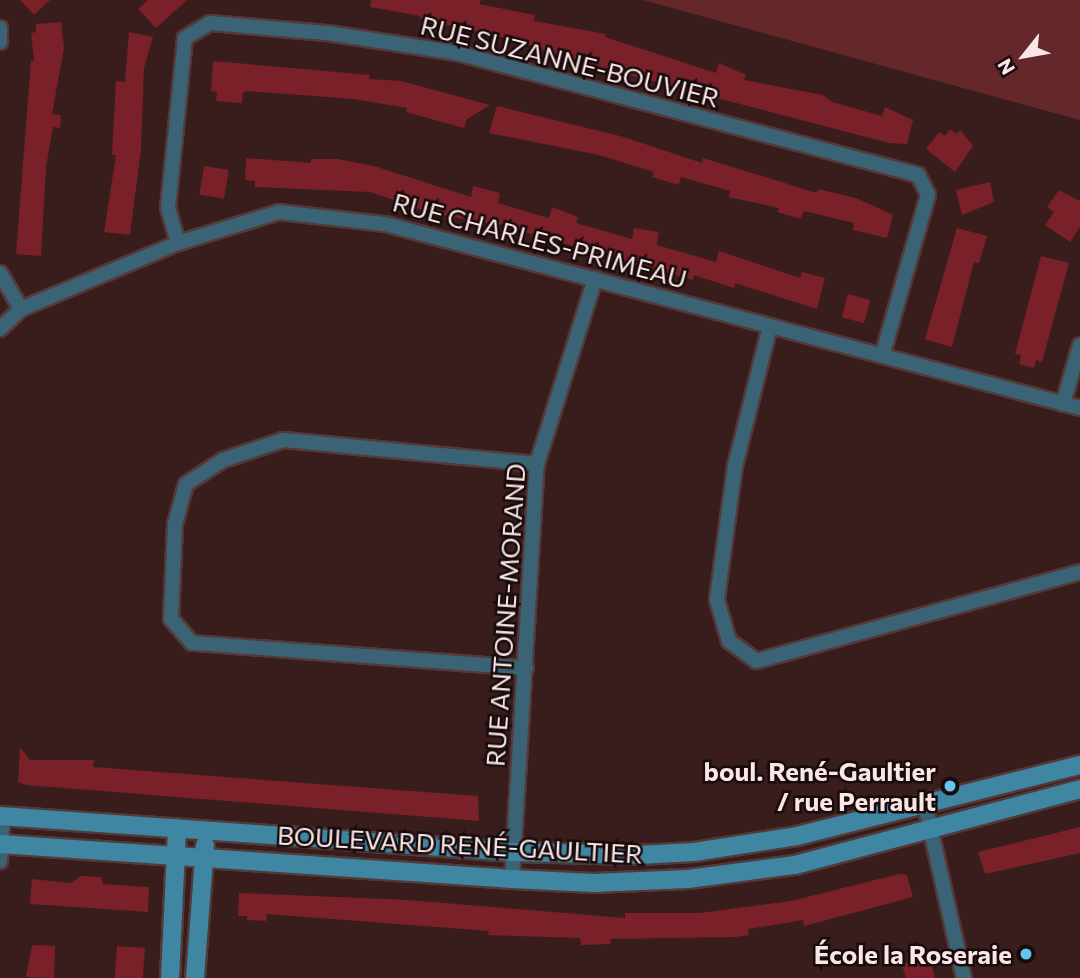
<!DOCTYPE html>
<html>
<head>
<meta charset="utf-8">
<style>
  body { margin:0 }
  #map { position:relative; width:1080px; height:978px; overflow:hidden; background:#391d1d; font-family:Commissioner,sans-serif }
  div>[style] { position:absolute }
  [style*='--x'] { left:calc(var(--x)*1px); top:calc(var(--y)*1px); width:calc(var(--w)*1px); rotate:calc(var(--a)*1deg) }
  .green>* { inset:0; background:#64282b }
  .building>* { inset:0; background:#7a2029; transform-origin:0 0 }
  .roads { filter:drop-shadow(2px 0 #543939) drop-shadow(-2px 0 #543939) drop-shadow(0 2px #543939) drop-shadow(0 -2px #543939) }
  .street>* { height:14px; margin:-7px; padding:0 7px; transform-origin:7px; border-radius:7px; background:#3a6476 }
  .secondary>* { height:18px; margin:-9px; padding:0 9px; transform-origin:9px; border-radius:9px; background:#3f86a3 }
  .dots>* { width:19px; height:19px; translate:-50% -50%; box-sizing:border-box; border:4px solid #170b0b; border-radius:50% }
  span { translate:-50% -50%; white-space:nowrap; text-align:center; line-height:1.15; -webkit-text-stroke:5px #170b0b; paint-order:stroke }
  .street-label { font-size:26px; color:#fae6e6 }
  .poi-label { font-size:26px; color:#fae6e6; font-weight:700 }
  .right { translate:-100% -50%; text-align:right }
  .north { position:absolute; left:989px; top:21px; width:70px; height:70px; -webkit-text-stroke:5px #170b0b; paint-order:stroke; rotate:239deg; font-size:19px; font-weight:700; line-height:28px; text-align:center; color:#fae6e6 }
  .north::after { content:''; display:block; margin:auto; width:24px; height:32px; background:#fae6e6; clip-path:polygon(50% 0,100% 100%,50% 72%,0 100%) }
</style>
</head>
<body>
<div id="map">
  <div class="green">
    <i style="clip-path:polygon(644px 0,1080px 0,1080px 120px,643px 0)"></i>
  </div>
  <div class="building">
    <i style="clip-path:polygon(20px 0,50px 0,34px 15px)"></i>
    <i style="clip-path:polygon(148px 0,187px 0,156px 28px,138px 9px)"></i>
    <i style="clip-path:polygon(371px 0,481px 0,479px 4px,535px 15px,534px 21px,606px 34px,605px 37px,716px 73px,719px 63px,746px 75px,744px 80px,823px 95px,832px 102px,882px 116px,885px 107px,913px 120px,907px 144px,889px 143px,575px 61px,514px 40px,420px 19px,421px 16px,370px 7px)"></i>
    <i style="clip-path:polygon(61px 22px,64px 48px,52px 114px,61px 115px,60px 128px,53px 127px,46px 167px,41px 256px,16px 254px,31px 60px,34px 61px,31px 33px,36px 32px,36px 24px)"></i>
    <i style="clip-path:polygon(129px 32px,153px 37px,144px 68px,141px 149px,130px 235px,104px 232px,116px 155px,112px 155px,116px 81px,125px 82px)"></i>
    <i style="clip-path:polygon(213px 61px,370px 75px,369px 79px,401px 81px,490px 105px,467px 119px,464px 128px,406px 112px,407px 108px,353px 99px,249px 91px,243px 92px,242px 103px,216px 101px,217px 92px,211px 91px)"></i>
    <i style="clip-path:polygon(497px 106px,624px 137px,702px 163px,703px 158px,817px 193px,818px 189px,856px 198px,893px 215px,887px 238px,853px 230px,854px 223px,804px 211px,801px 219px,777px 212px,779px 208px,729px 197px,730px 191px,681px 177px,679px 185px,652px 177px,654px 172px,599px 155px,489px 133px)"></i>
    <i style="clip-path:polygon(950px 129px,957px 134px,960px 130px,973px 146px,955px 172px,926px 149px,939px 132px,945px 136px)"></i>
    <i style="clip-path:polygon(246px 158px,311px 163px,311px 159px,337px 159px,374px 166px,471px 197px,473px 186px,500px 193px,498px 203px,549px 218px,552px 207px,578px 217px,576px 223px,632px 239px,634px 228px,659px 232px,657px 245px,716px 262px,719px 251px,800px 278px,802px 272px,825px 278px,817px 309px,735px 283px,734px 288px,694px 275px,693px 280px,502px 226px,431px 213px,370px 192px,255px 187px,255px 181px,245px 180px)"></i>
    <i style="left:204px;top:166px;width:25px;height:29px;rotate:9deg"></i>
    <i style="clip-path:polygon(990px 182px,994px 202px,962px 215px,956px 190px)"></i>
    <i style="clip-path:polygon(1059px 190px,1080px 201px,1080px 227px,1070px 242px,1045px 225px,1054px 212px,1047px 207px)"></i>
    <i style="clip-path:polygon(957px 228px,987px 236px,979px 263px,974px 262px,952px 347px,925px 339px)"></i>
    <i style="clip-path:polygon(1041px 256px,1069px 263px,1042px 362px,1036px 360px,1034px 368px,1019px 364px,1021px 355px,1015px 354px)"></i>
    <i style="left:848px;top:294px;width:23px;height:24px;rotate:15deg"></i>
    <i style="clip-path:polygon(20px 747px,30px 760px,94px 760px,93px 767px,478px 796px,479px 821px,26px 785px,18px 782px)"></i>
    <i style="clip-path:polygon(1080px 827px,1080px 853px,985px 874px,978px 852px)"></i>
    <i style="clip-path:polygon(899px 874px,907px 875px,913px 897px,804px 926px,803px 920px,748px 929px,749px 935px,735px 937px,610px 939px,611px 944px,581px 945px,580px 938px,488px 935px,489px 931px,267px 914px,266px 921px,247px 920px,247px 916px,238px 916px,239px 893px,408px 900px,625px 918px,625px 913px,700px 913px,791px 901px)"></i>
    <i style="clip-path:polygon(81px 876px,101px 877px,103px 884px,149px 887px,148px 912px,30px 904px,32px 879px,71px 883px)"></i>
    <i style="clip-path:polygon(32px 945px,55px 946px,54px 978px,26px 977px)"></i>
    <i style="left:117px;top:946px;width:28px;height:32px;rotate:4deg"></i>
    <i style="clip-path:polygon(929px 955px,935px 978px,906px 978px,902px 965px)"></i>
  </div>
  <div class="roads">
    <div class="street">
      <i style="--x:0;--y:28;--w:14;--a:90"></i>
      <i style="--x:178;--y:243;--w:36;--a:-106"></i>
      <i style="--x:168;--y:208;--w:171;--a:-84.3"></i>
      <i style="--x:185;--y:38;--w:29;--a:-31"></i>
      <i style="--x:210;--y:23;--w:117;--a:4.9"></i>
      <i style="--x:327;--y:33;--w:132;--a:8.7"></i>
      <i style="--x:457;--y:53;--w:477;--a:14.8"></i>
      <i style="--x:918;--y:175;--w:22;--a:63"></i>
      <i style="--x:928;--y:195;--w:167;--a:105.9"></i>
      <i style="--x:0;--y:273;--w:42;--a:59.7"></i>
      <i style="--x:770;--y:326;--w:144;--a:104"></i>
      <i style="--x:735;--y:466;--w:135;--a:97.7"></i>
      <i style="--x:717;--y:600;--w:43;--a:73.7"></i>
      <i style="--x:729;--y:641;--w:34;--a:36"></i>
      <i style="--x:757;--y:661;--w:335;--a:-15.4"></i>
      <i style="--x:0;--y:329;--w:29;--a:-44"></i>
      <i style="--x:21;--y:309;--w:170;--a:-22.8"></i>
      <i style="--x:178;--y:243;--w:106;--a:-17.1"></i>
      <i style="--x:279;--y:212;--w:107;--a:6.5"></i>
      <i style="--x:385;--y:224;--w:719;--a:14.83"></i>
      <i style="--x:1063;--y:404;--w:61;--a:-73.9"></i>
      <i style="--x:526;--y:668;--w:335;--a:-175.7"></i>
      <i style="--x:192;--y:643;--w:32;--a:-131"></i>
      <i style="--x:171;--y:619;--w:95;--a:-87.6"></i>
      <i style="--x:175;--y:524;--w:41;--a:-74.6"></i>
      <i style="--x:186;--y:484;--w:44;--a:-33"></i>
      <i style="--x:223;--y:460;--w:63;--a:-18.4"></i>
      <i style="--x:283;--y:440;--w:255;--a:5.4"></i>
      <i style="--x:925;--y:804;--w:178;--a:77.4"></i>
      <i style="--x:0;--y:861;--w:45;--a:-86.2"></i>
      <i style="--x:512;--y:879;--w:416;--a:-86.6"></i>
      <i style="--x:537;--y:464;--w:194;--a:-72.6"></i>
    </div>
    <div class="secondary">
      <i style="--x:0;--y:816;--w:514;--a:4.01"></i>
      <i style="--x:513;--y:852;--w:125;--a:1.4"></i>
      <i style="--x:638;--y:855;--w:56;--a:-3.1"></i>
      <i style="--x:694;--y:852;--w:104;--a:-8.8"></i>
      <i style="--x:797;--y:836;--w:292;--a:-14.1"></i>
      <i style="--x:0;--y:844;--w:513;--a:3.91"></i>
      <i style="--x:512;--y:879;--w:81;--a:2.8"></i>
      <i style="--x:593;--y:883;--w:95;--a:-2.4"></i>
      <i style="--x:688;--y:879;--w:108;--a:-7.5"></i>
      <i style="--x:795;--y:865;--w:295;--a:-14.9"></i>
      <i style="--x:170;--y:978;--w:150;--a:-87.3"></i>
      <i style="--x:195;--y:978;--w:133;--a:-85.7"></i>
    </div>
  </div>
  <div class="dots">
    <i style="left:950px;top:786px;background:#64c5ee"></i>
    <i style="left:1026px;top:954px;background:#64c5ee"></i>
  </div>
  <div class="street-label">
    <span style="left:570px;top:61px;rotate:14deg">RUE SUZANNE-BOUVIER</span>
    <span style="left:540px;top:240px;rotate:15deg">RUE CHARLES-PRIMEAU</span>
    <span style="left:505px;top:615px;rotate:-86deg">RUE ANTOINE-MORAND</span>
    <span style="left:460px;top:844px;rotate:3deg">BOULEVARD RENÉ-GAULTIER</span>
  </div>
  <div class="poi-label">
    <span class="right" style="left:936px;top:786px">boul. René-Gaultier<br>/ rue Perrault</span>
    <span class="right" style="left:1012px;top:954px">École la Roseraie</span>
  </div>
  <div class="north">N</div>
</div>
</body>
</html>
